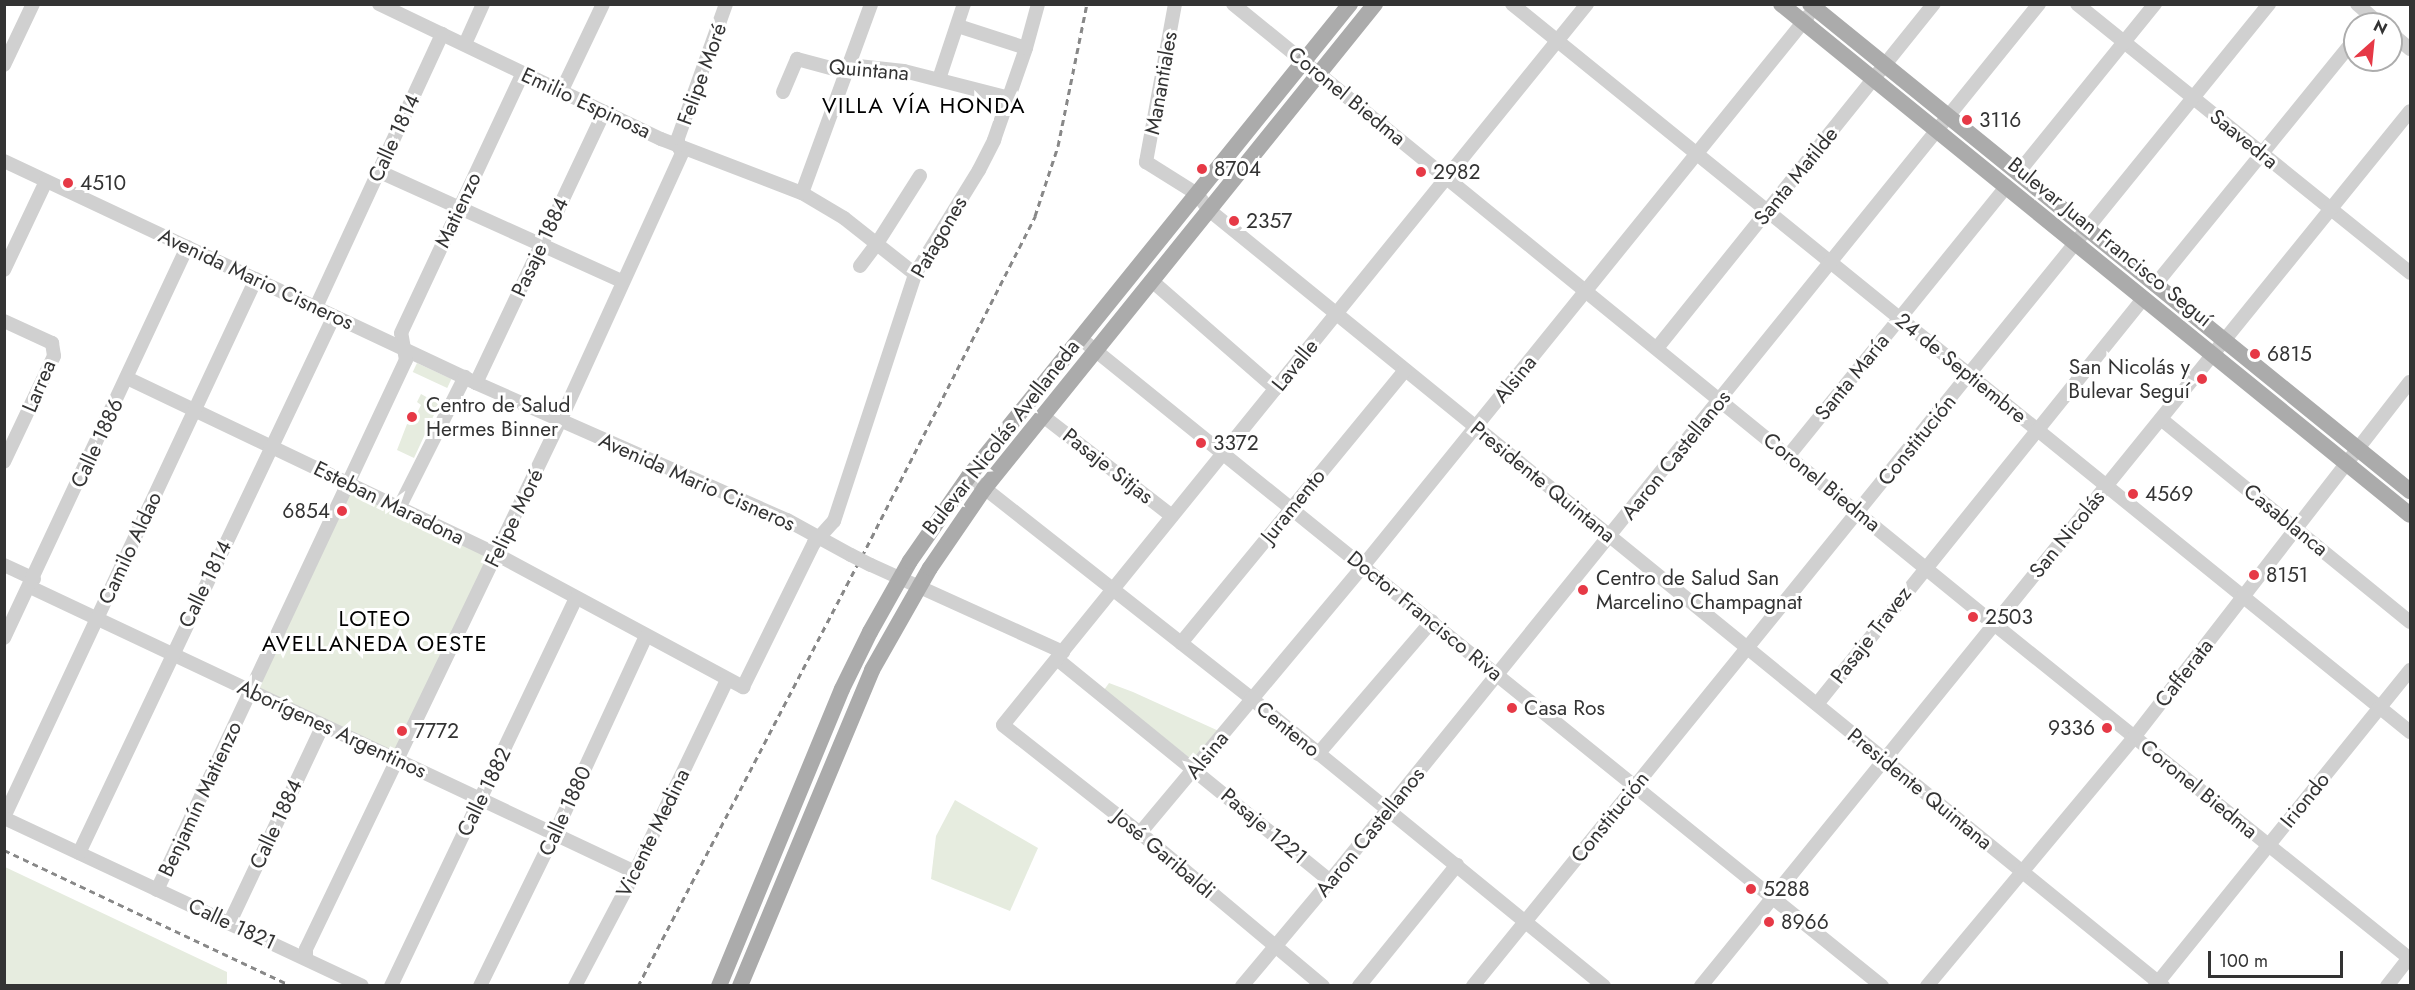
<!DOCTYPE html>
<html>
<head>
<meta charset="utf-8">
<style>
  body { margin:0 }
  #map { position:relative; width:2415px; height:990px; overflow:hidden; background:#fff; font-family:Jost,sans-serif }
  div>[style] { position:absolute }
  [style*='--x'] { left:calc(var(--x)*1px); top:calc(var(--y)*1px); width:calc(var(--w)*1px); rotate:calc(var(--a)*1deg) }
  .green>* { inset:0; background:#e6ecdf; transform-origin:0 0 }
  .minor>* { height:14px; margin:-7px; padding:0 7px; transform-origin:7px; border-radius:7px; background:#d0d0d0 }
  .major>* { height:16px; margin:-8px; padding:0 8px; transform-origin:8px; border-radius:8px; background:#ababab }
  .rail>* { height:3px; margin-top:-1.5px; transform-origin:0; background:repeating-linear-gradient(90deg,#888 0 6px,transparent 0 10.5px) }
  .minor-bridge>* { height:14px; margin:-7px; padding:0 7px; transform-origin:7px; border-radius:7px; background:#d0d0d0 }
  .dots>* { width:16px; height:16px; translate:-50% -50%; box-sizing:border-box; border:3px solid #fff; border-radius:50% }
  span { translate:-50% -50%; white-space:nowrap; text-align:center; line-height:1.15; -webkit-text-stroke:6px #fff; paint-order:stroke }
  .street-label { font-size:21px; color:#333 }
  .poi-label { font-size:21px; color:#333 }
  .left { translate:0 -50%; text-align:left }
  .right { translate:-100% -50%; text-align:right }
  .neighbourhood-label { font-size:22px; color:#000; letter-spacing:1.5px }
  .frame { position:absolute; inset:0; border:6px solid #333; pointer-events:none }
  .north { position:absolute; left:2343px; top:12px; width:60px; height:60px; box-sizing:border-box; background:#fff; border:2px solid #adadad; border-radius:50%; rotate:27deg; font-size:16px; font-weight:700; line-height:24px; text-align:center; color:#333 }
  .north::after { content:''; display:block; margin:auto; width:21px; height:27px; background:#e63946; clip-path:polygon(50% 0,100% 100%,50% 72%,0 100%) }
  .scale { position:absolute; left:2208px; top:951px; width:135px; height:27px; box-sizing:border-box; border:3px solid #333; border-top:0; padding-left:8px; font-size:18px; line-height:21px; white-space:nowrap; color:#333; -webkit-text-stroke:4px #fff; paint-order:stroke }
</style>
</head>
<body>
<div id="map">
  <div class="green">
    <i style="left:417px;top:363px;width:38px;height:10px;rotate:25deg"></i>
    <i style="clip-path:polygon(421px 394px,439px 404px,414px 458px,397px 450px,407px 424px,411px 425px,421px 405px,417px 402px)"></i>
    <i style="left:349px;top:484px;width:163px;height:229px;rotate:25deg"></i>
    <i style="clip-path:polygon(1109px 683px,1133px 692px,1221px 732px,1200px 758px,1191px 759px,1104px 690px)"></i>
    <i style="clip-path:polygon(955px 800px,1038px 848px,1010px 911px,931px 879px,936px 836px)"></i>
    <i style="clip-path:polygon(5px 867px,227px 972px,227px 985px,5px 985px)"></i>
  </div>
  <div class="minor">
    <i style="--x:379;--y:4;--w:313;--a:25.6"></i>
    <i style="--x:661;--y:139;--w:151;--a:21"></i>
    <i style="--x:802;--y:193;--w:49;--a:30.8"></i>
    <i style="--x:844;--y:218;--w:90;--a:38.3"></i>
    <i style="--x:1175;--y:4;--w:161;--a:100.4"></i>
    <i style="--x:1146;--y:162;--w:60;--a:32.1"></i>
    <i style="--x:1197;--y:194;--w:20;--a:53"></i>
    <i style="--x:1209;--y:210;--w:1230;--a:39.13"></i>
    <i style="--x:1233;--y:4;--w:982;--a:39.17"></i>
    <i style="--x:1994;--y:624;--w:534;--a:38.84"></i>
    <i style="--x:1512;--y:4;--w:1156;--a:39.03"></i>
    <i style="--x:2077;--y:4;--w:428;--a:38.9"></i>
    <i style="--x:2357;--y:4;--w:30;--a:41"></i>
    <i style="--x:958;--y:26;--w:71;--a:17.9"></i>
    <i style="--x:2391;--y:33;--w:25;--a:40"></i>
    <i style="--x:465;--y:44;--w:44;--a:-65.8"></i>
    <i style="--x:4;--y:65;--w:68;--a:-64.6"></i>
    <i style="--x:939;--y:79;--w:79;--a:-71.6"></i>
    <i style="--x:562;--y:90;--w:95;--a:-64.5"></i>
    <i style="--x:783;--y:92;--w:36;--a:-67"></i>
    <i style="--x:797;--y:59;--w:42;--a:15"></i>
    <i style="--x:838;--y:70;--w:12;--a:-24"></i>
    <i style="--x:849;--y:65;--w:55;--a:6.2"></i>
    <i style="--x:904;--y:71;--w:108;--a:14.4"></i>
    <i style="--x:4;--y:161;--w:522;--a:25.19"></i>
    <i style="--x:476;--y:383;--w:340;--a:23.8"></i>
    <i style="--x:787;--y:520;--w:73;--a:28.7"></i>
    <i style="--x:378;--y:171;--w:268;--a:24.3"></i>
    <i style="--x:2018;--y:173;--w:218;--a:-51"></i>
    <i style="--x:802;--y:193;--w:201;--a:-69.9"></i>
    <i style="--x:860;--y:266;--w:26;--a:-53"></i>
    <i style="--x:876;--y:245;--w:82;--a:-57.5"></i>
    <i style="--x:4;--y:270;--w:98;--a:-64.7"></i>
    <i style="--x:1152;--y:281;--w:164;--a:41.1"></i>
    <i style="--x:2155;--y:285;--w:317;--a:-50.9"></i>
    <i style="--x:316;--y:307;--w:301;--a:-65.2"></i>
    <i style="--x:4;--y:321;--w:53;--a:24.6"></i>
    <i style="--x:52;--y:343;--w:13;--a:81"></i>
    <i style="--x:54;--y:356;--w:117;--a:115.3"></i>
    <i style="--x:1080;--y:338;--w:1031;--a:38.94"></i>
    <i style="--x:1657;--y:348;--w:442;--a:-51.2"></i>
    <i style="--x:127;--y:378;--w:409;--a:25.5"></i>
    <i style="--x:496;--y:554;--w:281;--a:28.3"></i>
    <i style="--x:743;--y:687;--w:161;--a:-63.8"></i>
    <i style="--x:814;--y:543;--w:30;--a:-48"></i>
    <i style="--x:834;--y:521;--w:260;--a:-71.8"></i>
    <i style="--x:915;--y:274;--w:122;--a:-58.4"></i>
    <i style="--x:979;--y:170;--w:34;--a:-63"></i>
    <i style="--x:994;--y:140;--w:97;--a:-70.8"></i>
    <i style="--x:1026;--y:48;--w:46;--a:-74.7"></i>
    <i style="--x:476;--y:383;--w:300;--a:-64.7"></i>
    <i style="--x:1043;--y:416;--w:163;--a:37.8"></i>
    <i style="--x:2161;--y:419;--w:321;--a:39.2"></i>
    <i style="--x:1789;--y:455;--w:345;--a:-51"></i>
    <i style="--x:969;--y:476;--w:360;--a:38.2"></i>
    <i style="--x:1252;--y:699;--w:454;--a:39.2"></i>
    <i style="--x:399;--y:508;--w:147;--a:-63.3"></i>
    <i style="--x:4;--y:565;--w:33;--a:25"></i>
    <i style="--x:871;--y:565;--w:211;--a:24.4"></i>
    <i style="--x:30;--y:587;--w:669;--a:25.22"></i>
    <i style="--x:4;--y:638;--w:432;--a:-64.9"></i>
    <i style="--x:1181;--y:643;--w:353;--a:-50.6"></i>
    <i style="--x:1057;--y:659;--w:352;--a:39.1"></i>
    <i style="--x:1817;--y:704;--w:520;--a:-51.17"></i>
    <i style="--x:1318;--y:754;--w:175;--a:-49.4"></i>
    <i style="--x:4;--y:817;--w:594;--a:-64.9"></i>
    <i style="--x:4;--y:818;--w:395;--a:25.1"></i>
    <i style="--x:1140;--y:833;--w:348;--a:-50.1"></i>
    <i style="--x:1363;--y:566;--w:707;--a:-51.02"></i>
    <i style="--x:79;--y:853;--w:594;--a:-64.6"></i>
    <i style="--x:157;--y:890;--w:586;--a:-64.84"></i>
    <i style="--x:406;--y:360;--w:27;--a:-100"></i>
    <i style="--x:401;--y:333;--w:287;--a:-64.9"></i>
    <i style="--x:229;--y:924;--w:220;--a:-64.7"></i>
    <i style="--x:306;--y:958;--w:9;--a:-90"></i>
    <i style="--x:306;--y:949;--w:586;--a:-64.31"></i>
    <i style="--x:560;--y:421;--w:294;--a:-65.5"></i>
    <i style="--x:682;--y:153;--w:8;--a:-120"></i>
    <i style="--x:678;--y:146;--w:8;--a:-90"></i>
    <i style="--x:678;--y:138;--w:142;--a:-70.3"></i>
    <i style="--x:391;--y:986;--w:430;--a:-64.5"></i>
    <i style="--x:480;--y:986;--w:170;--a:-63.9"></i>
    <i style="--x:555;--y:833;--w:217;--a:-65.2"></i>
    <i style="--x:575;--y:986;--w:129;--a:-62.2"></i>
    <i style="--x:635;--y:872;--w:213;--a:-64.4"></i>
    <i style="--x:1242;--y:986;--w:137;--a:-50"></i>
    <i style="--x:1330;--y:881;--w:1128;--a:-51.05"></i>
    <i style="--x:1323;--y:986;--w:239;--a:-140.1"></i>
    <i style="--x:1140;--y:833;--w:174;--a:-141.8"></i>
    <i style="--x:1003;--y:725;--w:928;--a:-50.99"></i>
    <i style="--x:1359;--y:986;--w:156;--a:-51"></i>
    <i style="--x:1473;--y:986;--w:1264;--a:-50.97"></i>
    <i style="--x:1701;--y:986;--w:1126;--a:-50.98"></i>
    <i style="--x:1927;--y:986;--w:325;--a:-50.2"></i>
    <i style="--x:2135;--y:736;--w:448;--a:-52.2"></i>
    <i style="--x:2155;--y:986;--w:406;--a:-51.1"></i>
    <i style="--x:2387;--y:986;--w:37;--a:-52"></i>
  </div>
  <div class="major">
    <i style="--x:1781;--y:4;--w:810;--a:39.09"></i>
    <i style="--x:1810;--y:4;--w:773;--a:39.07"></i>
    <i style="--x:719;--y:986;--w:321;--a:-67.5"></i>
    <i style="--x:842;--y:689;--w:64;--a:-63.8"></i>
    <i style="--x:870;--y:632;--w:81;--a:-60.6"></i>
    <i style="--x:910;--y:561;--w:103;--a:-55.2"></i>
    <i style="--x:969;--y:476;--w:607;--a:-51.09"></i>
    <i style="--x:740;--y:986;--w:342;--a:-67.3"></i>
    <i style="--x:872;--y:670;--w:117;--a:-60.4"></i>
    <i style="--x:930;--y:568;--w:96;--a:-55.6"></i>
    <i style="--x:984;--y:489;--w:623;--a:-51.12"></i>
  </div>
  <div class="rail">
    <i style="--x:4;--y:850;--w:318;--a:25.3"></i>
    <i style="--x:638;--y:986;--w:474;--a:-62.5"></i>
    <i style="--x:857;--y:566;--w:393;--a:-63"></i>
    <i style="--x:1035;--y:216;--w:74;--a:-71.8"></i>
    <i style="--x:1058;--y:146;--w:145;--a:-78.5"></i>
  </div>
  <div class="minor-bridge">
    <i style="--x:851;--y:555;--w:22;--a:27"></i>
  </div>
  <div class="dots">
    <i style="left:1967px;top:120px;background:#e63946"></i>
    <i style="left:1202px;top:169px;background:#e63946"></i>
    <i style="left:1421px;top:172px;background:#e63946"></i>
    <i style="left:68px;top:183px;background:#e63946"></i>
    <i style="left:1234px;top:221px;background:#e63946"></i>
    <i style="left:2255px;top:354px;background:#e63946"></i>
    <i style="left:2202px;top:379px;background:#e63946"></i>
    <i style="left:412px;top:417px;background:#e63946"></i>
    <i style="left:1201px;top:443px;background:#e63946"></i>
    <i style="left:2133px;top:494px;background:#e63946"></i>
    <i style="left:342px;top:511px;background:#e63946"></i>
    <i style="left:2254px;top:575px;background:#e63946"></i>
    <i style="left:1583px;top:590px;background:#e63946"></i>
    <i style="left:1973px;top:617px;background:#e63946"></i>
    <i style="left:1512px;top:708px;background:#e63946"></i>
    <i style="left:2107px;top:728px;background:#e63946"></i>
    <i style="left:402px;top:731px;background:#e63946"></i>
    <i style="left:1751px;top:889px;background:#e63946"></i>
    <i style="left:1769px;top:922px;background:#e63946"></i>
  </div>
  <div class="street-label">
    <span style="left:869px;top:70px;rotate:5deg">Quintana</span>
    <span style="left:702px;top:74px;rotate:-70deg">Felipe Moré</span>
    <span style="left:1161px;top:83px;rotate:-80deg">Manantiales</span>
    <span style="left:1347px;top:96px;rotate:39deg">Coronel Biedma</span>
    <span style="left:586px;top:103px;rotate:25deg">Emilio Espinosa</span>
    <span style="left:394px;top:138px;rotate:-65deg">Calle 1814</span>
    <span style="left:2244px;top:139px;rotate:39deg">Saavedra</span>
    <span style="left:1796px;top:176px;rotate:-51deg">Santa Matilde</span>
    <span style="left:458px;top:210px;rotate:-65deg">Matienzo</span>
    <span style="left:939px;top:237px;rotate:-60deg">Patagones</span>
    <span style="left:2110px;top:242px;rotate:39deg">Bulevar Juan Francisco Seguí</span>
    <span style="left:540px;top:247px;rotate:-65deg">Pasaje 1884</span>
    <span style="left:256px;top:279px;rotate:25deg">Avenida Mario Cisneros</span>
    <span style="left:1295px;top:365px;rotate:-51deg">Lavalle</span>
    <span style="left:1961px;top:368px;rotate:39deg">24 de Septiembre</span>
    <span style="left:1852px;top:377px;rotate:-51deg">Santa María</span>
    <span style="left:1515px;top:379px;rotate:-51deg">Alsina</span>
    <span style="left:39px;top:386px;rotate:-67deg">Larrea</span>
    <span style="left:1001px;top:437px;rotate:-52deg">Bulevar Nicolás Avellaneda</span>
    <span style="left:1917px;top:440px;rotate:-51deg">Constitución</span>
    <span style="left:97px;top:443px;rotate:-65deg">Calle 1886</span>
    <span style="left:1676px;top:455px;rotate:-51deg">Aaron Castellanos</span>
    <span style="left:1108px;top:466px;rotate:38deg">Pasaje Sitjas</span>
    <span style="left:697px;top:482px;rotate:24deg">Avenida Mario Cisneros</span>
    <span style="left:1543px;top:482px;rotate:39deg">Presidente Quintana</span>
    <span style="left:1822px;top:482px;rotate:39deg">Coronel Biedma</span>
    <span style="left:389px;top:503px;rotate:26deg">Esteban Maradona</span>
    <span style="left:1293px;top:506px;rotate:-51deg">Juramento</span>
    <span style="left:514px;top:518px;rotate:-64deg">Felipe Moré</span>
    <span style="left:2286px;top:520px;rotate:39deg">Casablanca</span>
    <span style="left:2067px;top:534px;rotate:-51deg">San Nicolás</span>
    <span style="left:130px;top:548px;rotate:-65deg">Camilo Aldao</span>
    <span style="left:205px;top:584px;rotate:-64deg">Calle 1814</span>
    <span style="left:1425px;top:616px;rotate:39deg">Doctor Francisco Riva</span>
    <span style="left:1871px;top:635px;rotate:-52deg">Pasaje Travez</span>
    <span style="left:2184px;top:673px;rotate:-52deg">Cafferata</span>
    <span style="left:332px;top:729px;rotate:25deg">Aborígenes Argentinos</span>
    <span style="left:1288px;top:729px;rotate:39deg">Centeno</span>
    <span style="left:1207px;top:755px;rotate:-51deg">Alsina</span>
    <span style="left:1920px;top:789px;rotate:39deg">Presidente Quintana</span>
    <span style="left:2199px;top:789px;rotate:39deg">Coronel Biedma</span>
    <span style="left:484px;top:792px;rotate:-64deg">Calle 1882</span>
    <span style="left:200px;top:799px;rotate:-65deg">Benjamín Matienzo</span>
    <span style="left:2305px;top:800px;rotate:-51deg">Iriondo</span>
    <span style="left:565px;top:811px;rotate:-65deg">Calle 1880</span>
    <span style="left:1610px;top:817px;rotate:-51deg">Constitución</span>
    <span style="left:276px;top:824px;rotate:-65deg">Calle 1884</span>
    <span style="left:1264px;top:826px;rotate:40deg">Pasaje 1221</span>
    <span style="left:1370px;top:832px;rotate:-51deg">Aaron Castellanos</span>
    <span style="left:653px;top:833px;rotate:-64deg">Vicente Medina</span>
    <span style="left:1164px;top:854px;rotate:40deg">José Garibaldi</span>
    <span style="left:232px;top:924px;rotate:25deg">Calle 1821</span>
  </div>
  <div class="poi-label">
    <span class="left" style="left:1979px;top:120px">3116</span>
    <span class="left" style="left:1214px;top:169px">8704</span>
    <span class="left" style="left:1433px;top:172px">2982</span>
    <span class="left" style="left:80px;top:183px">4510</span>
    <span class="left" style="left:1246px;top:221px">2357</span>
    <span class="left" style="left:2267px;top:354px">6815</span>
    <span class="right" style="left:2190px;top:379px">San Nicolás y<br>Bulevar Seguí</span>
    <span class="left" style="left:426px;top:417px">Centro de Salud<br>Hermes Binner</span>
    <span class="left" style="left:1213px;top:443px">3372</span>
    <span class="left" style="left:2145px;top:494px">4569</span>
    <span class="right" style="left:330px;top:511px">6854</span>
    <span class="left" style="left:2266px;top:575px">8151</span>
    <span class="left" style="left:1596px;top:590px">Centro de Salud San<br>Marcelino Champagnat</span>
    <span class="left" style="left:1985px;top:617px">2503</span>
    <span class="left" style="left:1524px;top:708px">Casa Ros</span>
    <span class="right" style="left:2095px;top:728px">9336</span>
    <span class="left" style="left:414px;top:731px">7772</span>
    <span class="left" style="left:1763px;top:889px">5288</span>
    <span class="left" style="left:1781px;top:922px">8966</span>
  </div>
  <div class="neighbourhood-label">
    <span style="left:924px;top:106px">VILLA VÍA HONDA</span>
    <span style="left:375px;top:631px">LOTEO<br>AVELLANEDA OESTE</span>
  </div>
  <div class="frame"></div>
  <div class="north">N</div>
  <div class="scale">100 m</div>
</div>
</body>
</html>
